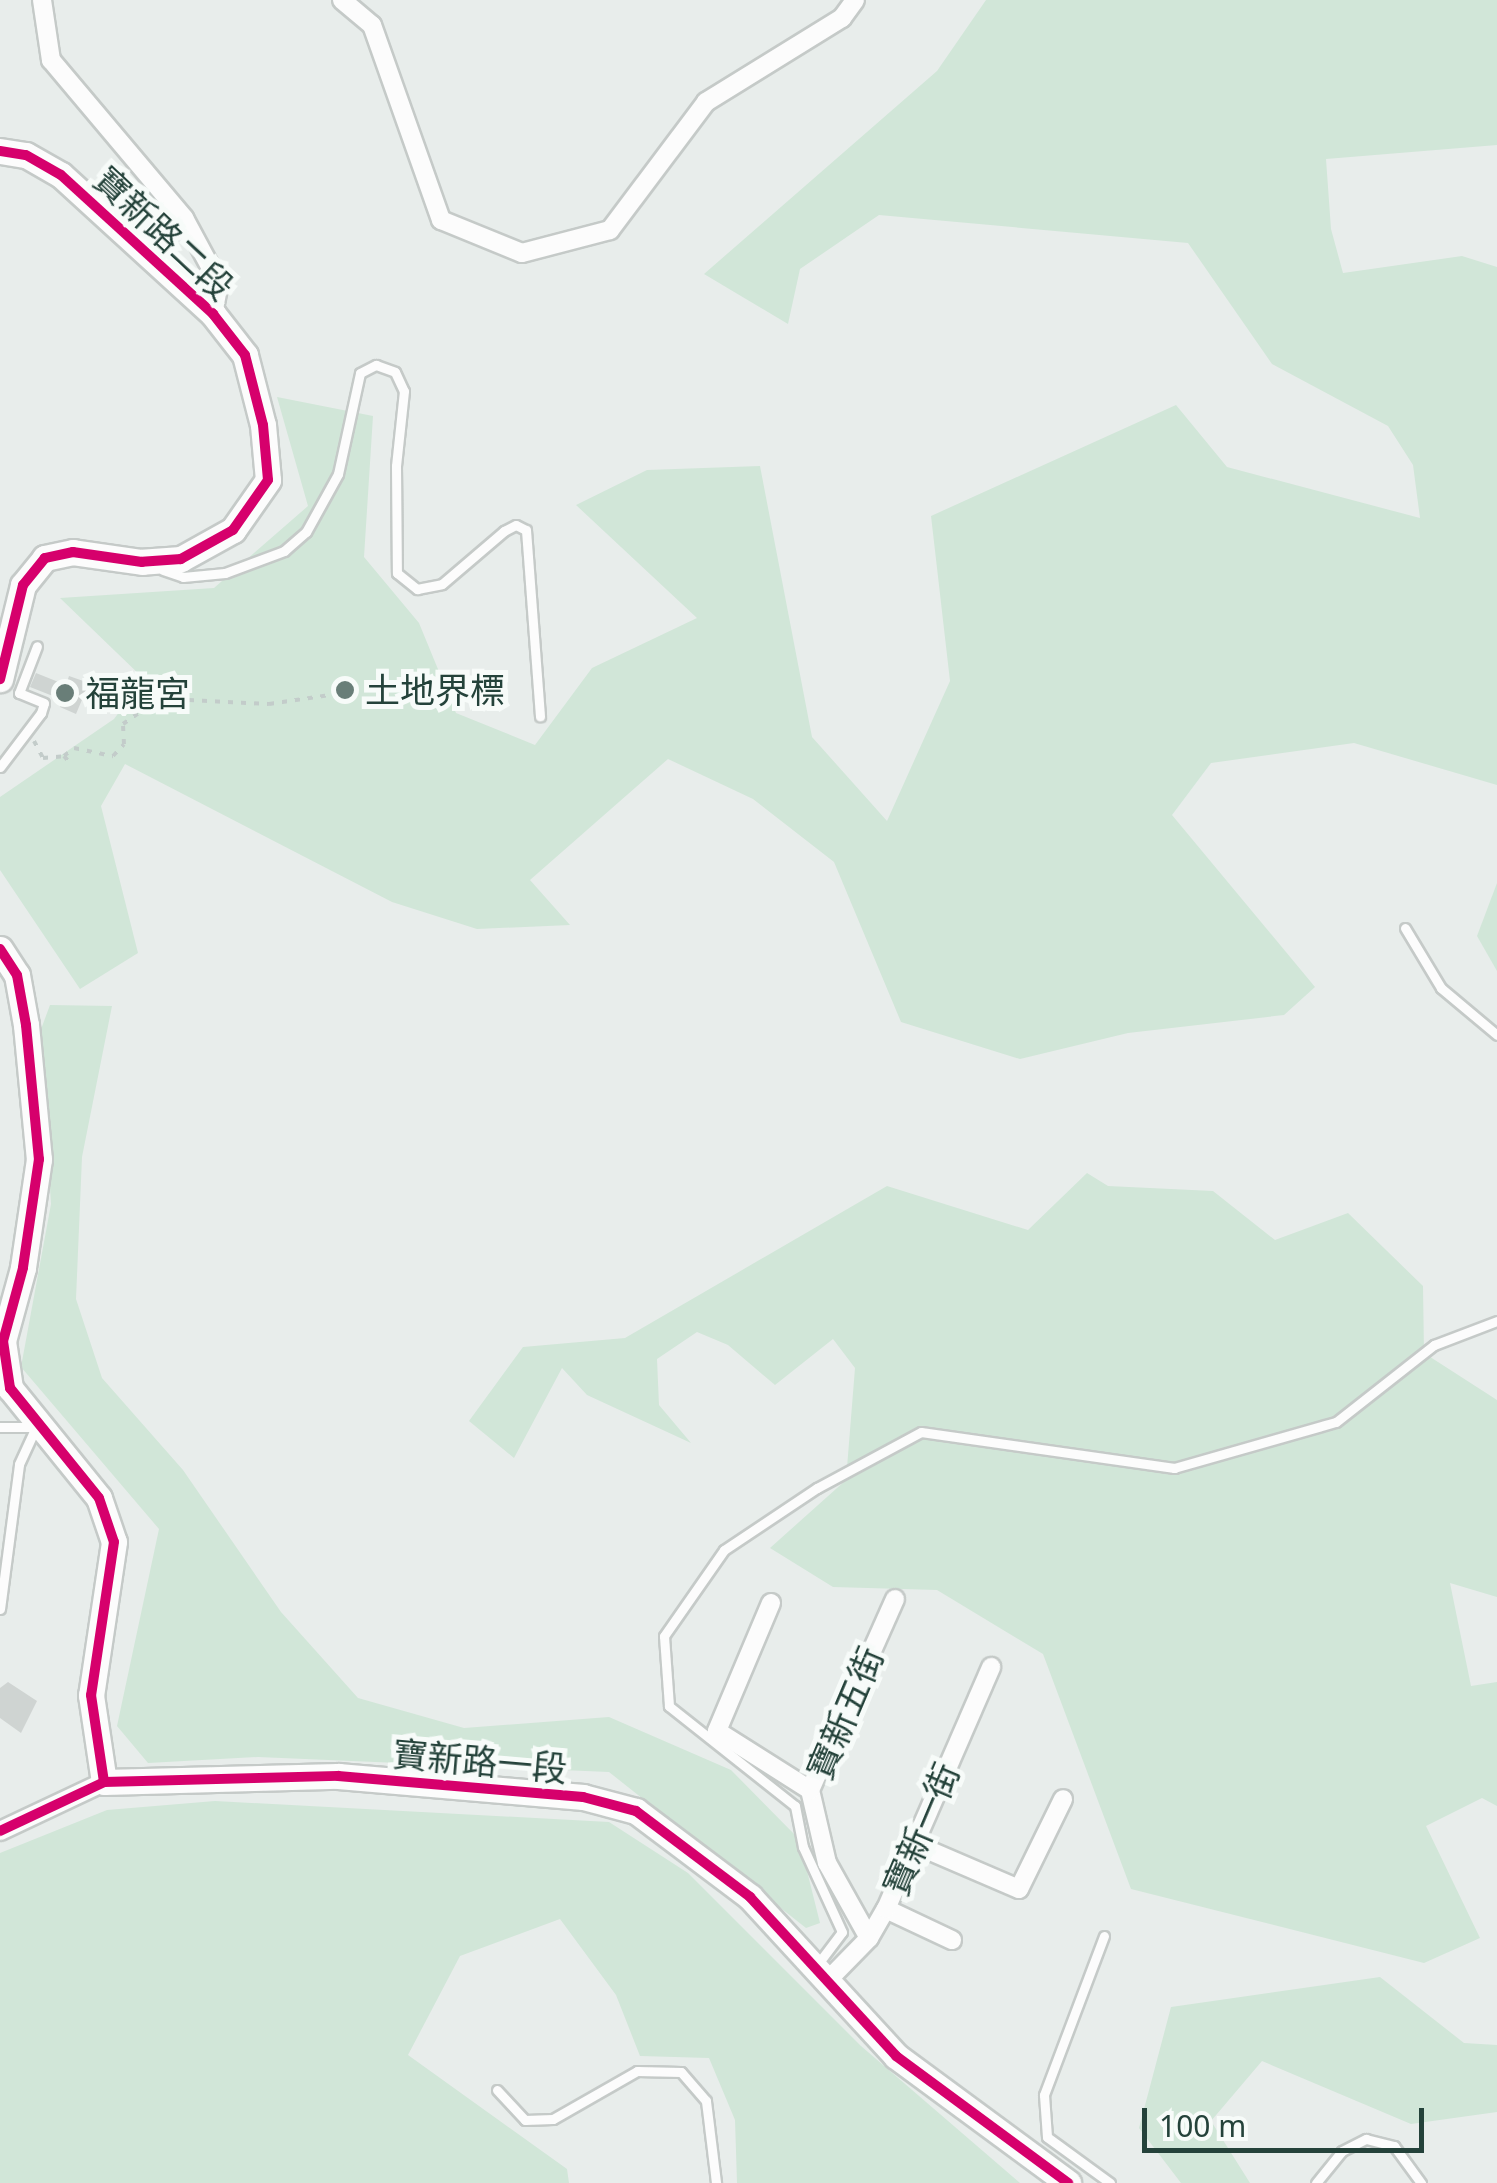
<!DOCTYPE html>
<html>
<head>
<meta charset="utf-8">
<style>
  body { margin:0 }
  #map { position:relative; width:1497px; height:2183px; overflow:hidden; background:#e8edeb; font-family:"Noto Sans","Noto Sans TC",sans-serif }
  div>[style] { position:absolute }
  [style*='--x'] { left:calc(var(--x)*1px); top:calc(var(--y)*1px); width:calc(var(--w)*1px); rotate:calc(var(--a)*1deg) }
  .green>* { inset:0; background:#d1e6d8 }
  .building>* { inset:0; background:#cfd4d2 }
  .path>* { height:4px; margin-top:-2px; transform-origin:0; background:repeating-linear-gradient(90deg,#c3ccca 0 5px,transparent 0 13px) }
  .roads { filter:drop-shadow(2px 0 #c5cac8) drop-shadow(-2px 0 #c5cac8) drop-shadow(0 2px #c5cac8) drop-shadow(0 -2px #c5cac8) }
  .lane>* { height:9px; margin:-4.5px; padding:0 4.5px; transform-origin:4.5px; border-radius:4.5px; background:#fcfcfc }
  .street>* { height:18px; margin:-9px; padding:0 9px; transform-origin:9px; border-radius:9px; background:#fcfcfc }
  .secondary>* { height:25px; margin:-12.5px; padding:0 12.5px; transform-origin:12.5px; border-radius:12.5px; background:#fcfcfc }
  .cycleway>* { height:10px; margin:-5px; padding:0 5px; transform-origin:5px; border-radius:5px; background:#d6006c }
  .dots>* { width:28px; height:28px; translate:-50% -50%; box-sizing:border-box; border:5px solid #f7fbf9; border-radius:50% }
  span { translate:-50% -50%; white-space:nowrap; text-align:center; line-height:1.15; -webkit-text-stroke:10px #f7fbf9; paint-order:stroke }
  .street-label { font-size:35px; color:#24423a }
  .poi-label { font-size:35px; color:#24423a }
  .left { translate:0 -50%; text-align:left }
  .scale { position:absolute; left:1142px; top:2108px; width:282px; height:45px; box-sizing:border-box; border:5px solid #24423a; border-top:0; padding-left:12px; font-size:30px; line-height:35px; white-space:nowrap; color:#24423a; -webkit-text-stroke:8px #f7fbf9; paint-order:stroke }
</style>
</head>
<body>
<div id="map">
  <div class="green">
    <i style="clip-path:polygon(986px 0,1497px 0,1497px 145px,1326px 159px,1331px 229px,1343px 273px,1462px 256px,1497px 267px,1497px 785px,1354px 743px,1211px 763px,1172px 815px,1315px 987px,1284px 1015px,1128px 1033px,1020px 1059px,901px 1022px,834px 862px,753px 799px,668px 759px,530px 880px,570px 925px,477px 929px,392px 902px,125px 764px,101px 806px,138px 953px,80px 989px,0 870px,0 797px,114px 719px,144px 679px,60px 598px,214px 588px,308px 506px,277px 397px,373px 416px,364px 557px,419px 623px,456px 713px,535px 745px,592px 668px,697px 618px,576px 505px,647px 470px,760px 466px,812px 737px,887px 821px,950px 681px,931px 516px,1176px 405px,1227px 467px,1420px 518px,1413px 465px,1388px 426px,1272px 364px,1188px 243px,879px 215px,800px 269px,788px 324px,704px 274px,937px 71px)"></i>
    <i style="clip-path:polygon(1497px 883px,1497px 971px,1477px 936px)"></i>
    <i style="clip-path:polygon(50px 1005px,112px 1006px,82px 1157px,76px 1299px,102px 1378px,183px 1470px,281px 1612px,358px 1698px,464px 1728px,609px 1717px,731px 1770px,799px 1839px,820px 1923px,806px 1928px,609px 1772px,258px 1757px,148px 1763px,117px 1726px,159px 1529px,21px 1367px,51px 1204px,40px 1032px)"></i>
    <i style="clip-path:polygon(1087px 1173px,1108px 1186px,1213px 1191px,1275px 1240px,1348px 1213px,1423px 1286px,1424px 1353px,1497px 1400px,1497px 1597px,1450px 1583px,1471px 1686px,1497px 1682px,1497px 1806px,1482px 1798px,1426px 1826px,1480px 1938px,1424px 1963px,1131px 1889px,1043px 1654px,937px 1590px,833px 1587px,770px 1548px,846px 1480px,855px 1368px,833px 1339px,775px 1385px,728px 1345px,697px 1332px,657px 1359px,659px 1405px,691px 1443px,587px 1395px,562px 1368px,514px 1458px,469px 1421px,523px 1347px,625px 1338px,887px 1186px,1028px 1230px)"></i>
    <i style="clip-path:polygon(215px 1801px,609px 1822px,688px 1873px,861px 2046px,1020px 2183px,737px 2183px,735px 2120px,709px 2058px,640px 2056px,616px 1995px,560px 1919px,460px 1956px,408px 2055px,567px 2169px,569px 2183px,0 2183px,0 1853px,107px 1810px)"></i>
    <i style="clip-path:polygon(1380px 1977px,1464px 2043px,1497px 2045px,1497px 2112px,1411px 2124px,1262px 2061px,1211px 2121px,1250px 2183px,1181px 2183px,1139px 2128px,1171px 2007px)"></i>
  </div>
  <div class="building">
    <i style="clip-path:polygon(36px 673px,66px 685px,69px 676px,89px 683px,76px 714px,60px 707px,63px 700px,30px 687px)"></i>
    <i style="clip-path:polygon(8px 1682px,37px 1701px,21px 1733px,0 1718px,0 1688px)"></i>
  </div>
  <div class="path">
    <i style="--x:34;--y:741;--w:19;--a:62"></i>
    <i style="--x:43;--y:758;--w:21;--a:-5"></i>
    <i style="--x:64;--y:756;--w:8;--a:50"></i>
    <i style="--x:64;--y:756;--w:13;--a:-39"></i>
    <i style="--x:74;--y:748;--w:40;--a:12"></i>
    <i style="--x:113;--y:756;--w:16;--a:-47"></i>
    <i style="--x:124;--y:744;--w:20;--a:-93"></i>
    <i style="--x:123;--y:724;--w:32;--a:-35"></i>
    <i style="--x:149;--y:706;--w:40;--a:-8.5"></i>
    <i style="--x:189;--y:700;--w:80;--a:2.9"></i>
    <i style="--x:269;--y:704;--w:82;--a:-8.4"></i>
  </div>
  <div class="roads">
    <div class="lane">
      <i style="--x:163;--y:570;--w:21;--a:19"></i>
      <i style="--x:183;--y:577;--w:42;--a:-5.4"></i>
      <i style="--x:225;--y:573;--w:63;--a:-20.4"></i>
      <i style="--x:284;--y:551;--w:29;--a:-41"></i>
      <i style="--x:306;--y:532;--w:66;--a:-61.1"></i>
      <i style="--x:338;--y:474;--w:103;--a:-77.7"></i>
      <i style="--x:360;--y:373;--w:18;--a:-27"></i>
      <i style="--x:376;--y:365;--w:20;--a:20"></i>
      <i style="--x:395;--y:372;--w:21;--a:65"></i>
      <i style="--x:404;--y:391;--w:75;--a:96.1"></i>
      <i style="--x:396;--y:466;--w:107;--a:89.5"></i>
      <i style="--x:397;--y:573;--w:26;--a:39"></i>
      <i style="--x:417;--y:589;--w:25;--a:-11"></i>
      <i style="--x:442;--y:584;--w:82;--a:-40.5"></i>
      <i style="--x:504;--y:531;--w:13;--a:-27"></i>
      <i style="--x:516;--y:525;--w:11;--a:27"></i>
      <i style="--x:526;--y:530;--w:187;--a:85.7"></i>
      <i style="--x:0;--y:767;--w:68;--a:-52.8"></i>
      <i style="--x:41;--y:713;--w:10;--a:-73"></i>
      <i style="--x:44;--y:703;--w:27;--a:-158"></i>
      <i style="--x:19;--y:693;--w:50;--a:-69"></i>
      <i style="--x:1405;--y:928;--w:70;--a:59"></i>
      <i style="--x:1441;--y:988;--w:73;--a:40"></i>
      <i style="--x:0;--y:1427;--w:36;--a:0"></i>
      <i style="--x:0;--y:1609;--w:146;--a:-82.5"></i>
      <i style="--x:19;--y:1464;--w:41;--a:-65.3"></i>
      <i style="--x:1104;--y:1936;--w:170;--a:110.7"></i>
      <i style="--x:1044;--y:2095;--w:42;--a:85.9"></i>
      <i style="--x:1047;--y:2137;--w:78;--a:36.1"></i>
      <i style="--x:817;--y:1965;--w:41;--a:-52.9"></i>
      <i style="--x:842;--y:1932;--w:94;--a:-114.6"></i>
      <i style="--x:803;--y:1847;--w:42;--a:-101"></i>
      <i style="--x:795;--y:1806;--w:161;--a:-141.6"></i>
      <i style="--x:669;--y:1706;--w:70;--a:-94.1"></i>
      <i style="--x:664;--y:1636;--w:105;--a:-55.1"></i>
      <i style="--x:724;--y:1550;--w:112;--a:-33.7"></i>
      <i style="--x:817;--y:1488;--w:118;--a:-28.3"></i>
      <i style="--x:921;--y:1432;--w:256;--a:8.1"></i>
      <i style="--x:1174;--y:1468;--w:168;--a:-15.9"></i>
      <i style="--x:1336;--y:1422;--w:125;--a:-38.2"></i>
      <i style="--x:1434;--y:1345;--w:67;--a:-20.9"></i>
      <i style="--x:497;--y:2090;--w:41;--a:47"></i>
      <i style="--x:525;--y:2120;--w:28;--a:-2"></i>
      <i style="--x:553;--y:2119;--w:97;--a:-29.7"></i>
      <i style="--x:637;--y:2071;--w:44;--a:1.3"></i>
      <i style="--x:681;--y:2072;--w:38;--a:49"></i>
      <i style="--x:706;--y:2101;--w:83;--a:83"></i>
      <i style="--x:1316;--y:2183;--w:41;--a:-50.9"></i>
      <i style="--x:1342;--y:2151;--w:27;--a:-27"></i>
      <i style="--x:1366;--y:2139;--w:29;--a:14"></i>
      <i style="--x:1394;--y:2146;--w:46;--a:53.9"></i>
    </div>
    <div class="street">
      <i style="--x:42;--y:0;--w:61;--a:81.5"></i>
      <i style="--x:51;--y:60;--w:207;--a:49.9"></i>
      <i style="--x:184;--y:218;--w:74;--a:61.7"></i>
      <i style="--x:219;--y:283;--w:32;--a:101"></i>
      <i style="--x:342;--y:0;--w:39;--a:40"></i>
      <i style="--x:372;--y:25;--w:207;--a:70.5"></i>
      <i style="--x:441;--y:220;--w:87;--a:22.2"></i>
      <i style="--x:522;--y:253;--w:91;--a:-14.6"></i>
      <i style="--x:610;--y:230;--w:160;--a:-53.1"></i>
      <i style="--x:706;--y:102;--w:160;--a:-31.7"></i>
      <i style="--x:842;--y:18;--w:22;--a:-54"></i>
      <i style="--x:771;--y:1603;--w:139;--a:112.9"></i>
      <i style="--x:717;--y:1731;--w:110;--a:32.4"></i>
      <i style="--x:0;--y:1831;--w:115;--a:-25.2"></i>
      <i style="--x:914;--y:1844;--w:114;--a:23.2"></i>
      <i style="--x:1019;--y:1889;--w:100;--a:-63.9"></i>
      <i style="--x:886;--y:1909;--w:73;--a:25.2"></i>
      <i style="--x:869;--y:1938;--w:86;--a:-119.2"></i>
      <i style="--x:827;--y:1863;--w:75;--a:-103.1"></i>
      <i style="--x:810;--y:1790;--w:209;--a:-66"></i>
      <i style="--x:830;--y:1978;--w:56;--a:-45.7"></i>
      <i style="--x:869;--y:1938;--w:34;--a:-60"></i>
      <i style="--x:886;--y:1909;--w:264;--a:-66.5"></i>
    </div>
    <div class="secondary">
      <i style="--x:0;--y:151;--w:26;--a:9"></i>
      <i style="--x:26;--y:155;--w:40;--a:29.7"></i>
      <i style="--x:61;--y:175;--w:206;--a:42.4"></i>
      <i style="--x:213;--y:314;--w:52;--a:52"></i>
      <i style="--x:245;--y:355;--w:72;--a:75.6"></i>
      <i style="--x:263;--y:425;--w:55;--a:84.8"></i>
      <i style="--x:268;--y:480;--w:61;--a:125"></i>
      <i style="--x:233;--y:530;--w:60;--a:150.9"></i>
      <i style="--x:181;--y:559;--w:39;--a:176"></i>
      <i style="--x:142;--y:562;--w:70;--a:-171.8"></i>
      <i style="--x:73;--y:552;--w:29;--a:168"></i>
      <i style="--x:45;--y:558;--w:35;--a:129"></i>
      <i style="--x:23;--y:585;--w:97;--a:103.7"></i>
      <i style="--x:0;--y:949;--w:31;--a:57"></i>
      <i style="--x:17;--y:975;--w:51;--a:79.8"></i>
      <i style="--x:26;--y:1025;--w:135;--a:84.5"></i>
      <i style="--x:39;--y:1159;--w:110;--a:98.4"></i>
      <i style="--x:23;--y:1268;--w:76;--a:105.3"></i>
      <i style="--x:3;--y:1341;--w:48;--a:81.5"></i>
      <i style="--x:10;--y:1388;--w:141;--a:51"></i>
      <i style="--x:99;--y:1498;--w:46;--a:71.2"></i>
      <i style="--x:114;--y:1542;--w:155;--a:98.5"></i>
      <i style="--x:91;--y:1695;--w:88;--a:81.5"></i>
      <i style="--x:104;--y:1782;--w:234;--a:-1.5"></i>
      <i style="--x:338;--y:1776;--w:246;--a:4.9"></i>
      <i style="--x:583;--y:1797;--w:55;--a:14.8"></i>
      <i style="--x:636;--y:1811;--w:143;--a:37"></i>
      <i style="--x:750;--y:1897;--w:216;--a:47.4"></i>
      <i style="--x:896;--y:2056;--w:214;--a:36.4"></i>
    </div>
  </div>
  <div class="cycleway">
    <i style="--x:0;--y:151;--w:26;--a:9"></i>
    <i style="--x:26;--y:155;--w:40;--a:29.7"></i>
    <i style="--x:61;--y:175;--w:206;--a:42.4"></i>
    <i style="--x:213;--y:314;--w:52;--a:52"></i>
    <i style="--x:245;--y:355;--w:72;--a:75.6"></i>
    <i style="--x:263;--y:425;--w:55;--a:84.8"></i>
    <i style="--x:268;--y:480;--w:61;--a:125"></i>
    <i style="--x:233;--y:530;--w:60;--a:150.9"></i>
    <i style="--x:181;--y:559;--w:39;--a:176"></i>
    <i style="--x:142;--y:562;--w:70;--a:-171.8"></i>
    <i style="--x:73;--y:552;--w:29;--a:168"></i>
    <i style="--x:45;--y:558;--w:35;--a:129"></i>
    <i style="--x:23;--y:585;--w:97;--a:103.7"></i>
    <i style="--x:0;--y:949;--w:31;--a:57"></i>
    <i style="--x:17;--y:975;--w:51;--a:79.8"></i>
    <i style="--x:26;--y:1025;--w:135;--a:84.5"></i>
    <i style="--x:39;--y:1159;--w:110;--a:98.4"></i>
    <i style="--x:23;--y:1268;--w:76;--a:105.3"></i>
    <i style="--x:3;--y:1341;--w:48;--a:81.5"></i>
    <i style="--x:10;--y:1388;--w:141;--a:51"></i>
    <i style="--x:99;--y:1498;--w:46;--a:71.2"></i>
    <i style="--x:114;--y:1542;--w:155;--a:98.5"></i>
    <i style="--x:91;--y:1695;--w:88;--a:81.5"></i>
    <i style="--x:0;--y:1831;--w:115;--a:-25.2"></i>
    <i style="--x:104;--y:1782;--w:234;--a:-1.5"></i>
    <i style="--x:338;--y:1776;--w:246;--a:4.9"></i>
    <i style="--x:583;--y:1797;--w:55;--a:14.8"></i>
    <i style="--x:636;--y:1811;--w:143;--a:37"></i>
    <i style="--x:750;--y:1897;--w:216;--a:47.4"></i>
    <i style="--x:896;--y:2056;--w:214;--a:36.4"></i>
  </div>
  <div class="dots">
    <i style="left:345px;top:690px;background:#697e78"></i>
    <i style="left:65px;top:693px;background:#697e78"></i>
  </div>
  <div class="street-label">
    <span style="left:164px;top:233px;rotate:43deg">寶新路二段</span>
    <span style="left:845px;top:1713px;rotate:-67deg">寶新五街</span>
    <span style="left:480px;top:1761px;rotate:5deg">寶新路一段</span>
    <span style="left:921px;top:1829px;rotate:-67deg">寶新一街</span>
  </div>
  <div class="poi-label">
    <span class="left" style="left:365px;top:690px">土地界標</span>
    <span class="left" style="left:85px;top:693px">福龍宮</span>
  </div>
  <div class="scale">100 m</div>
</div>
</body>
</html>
